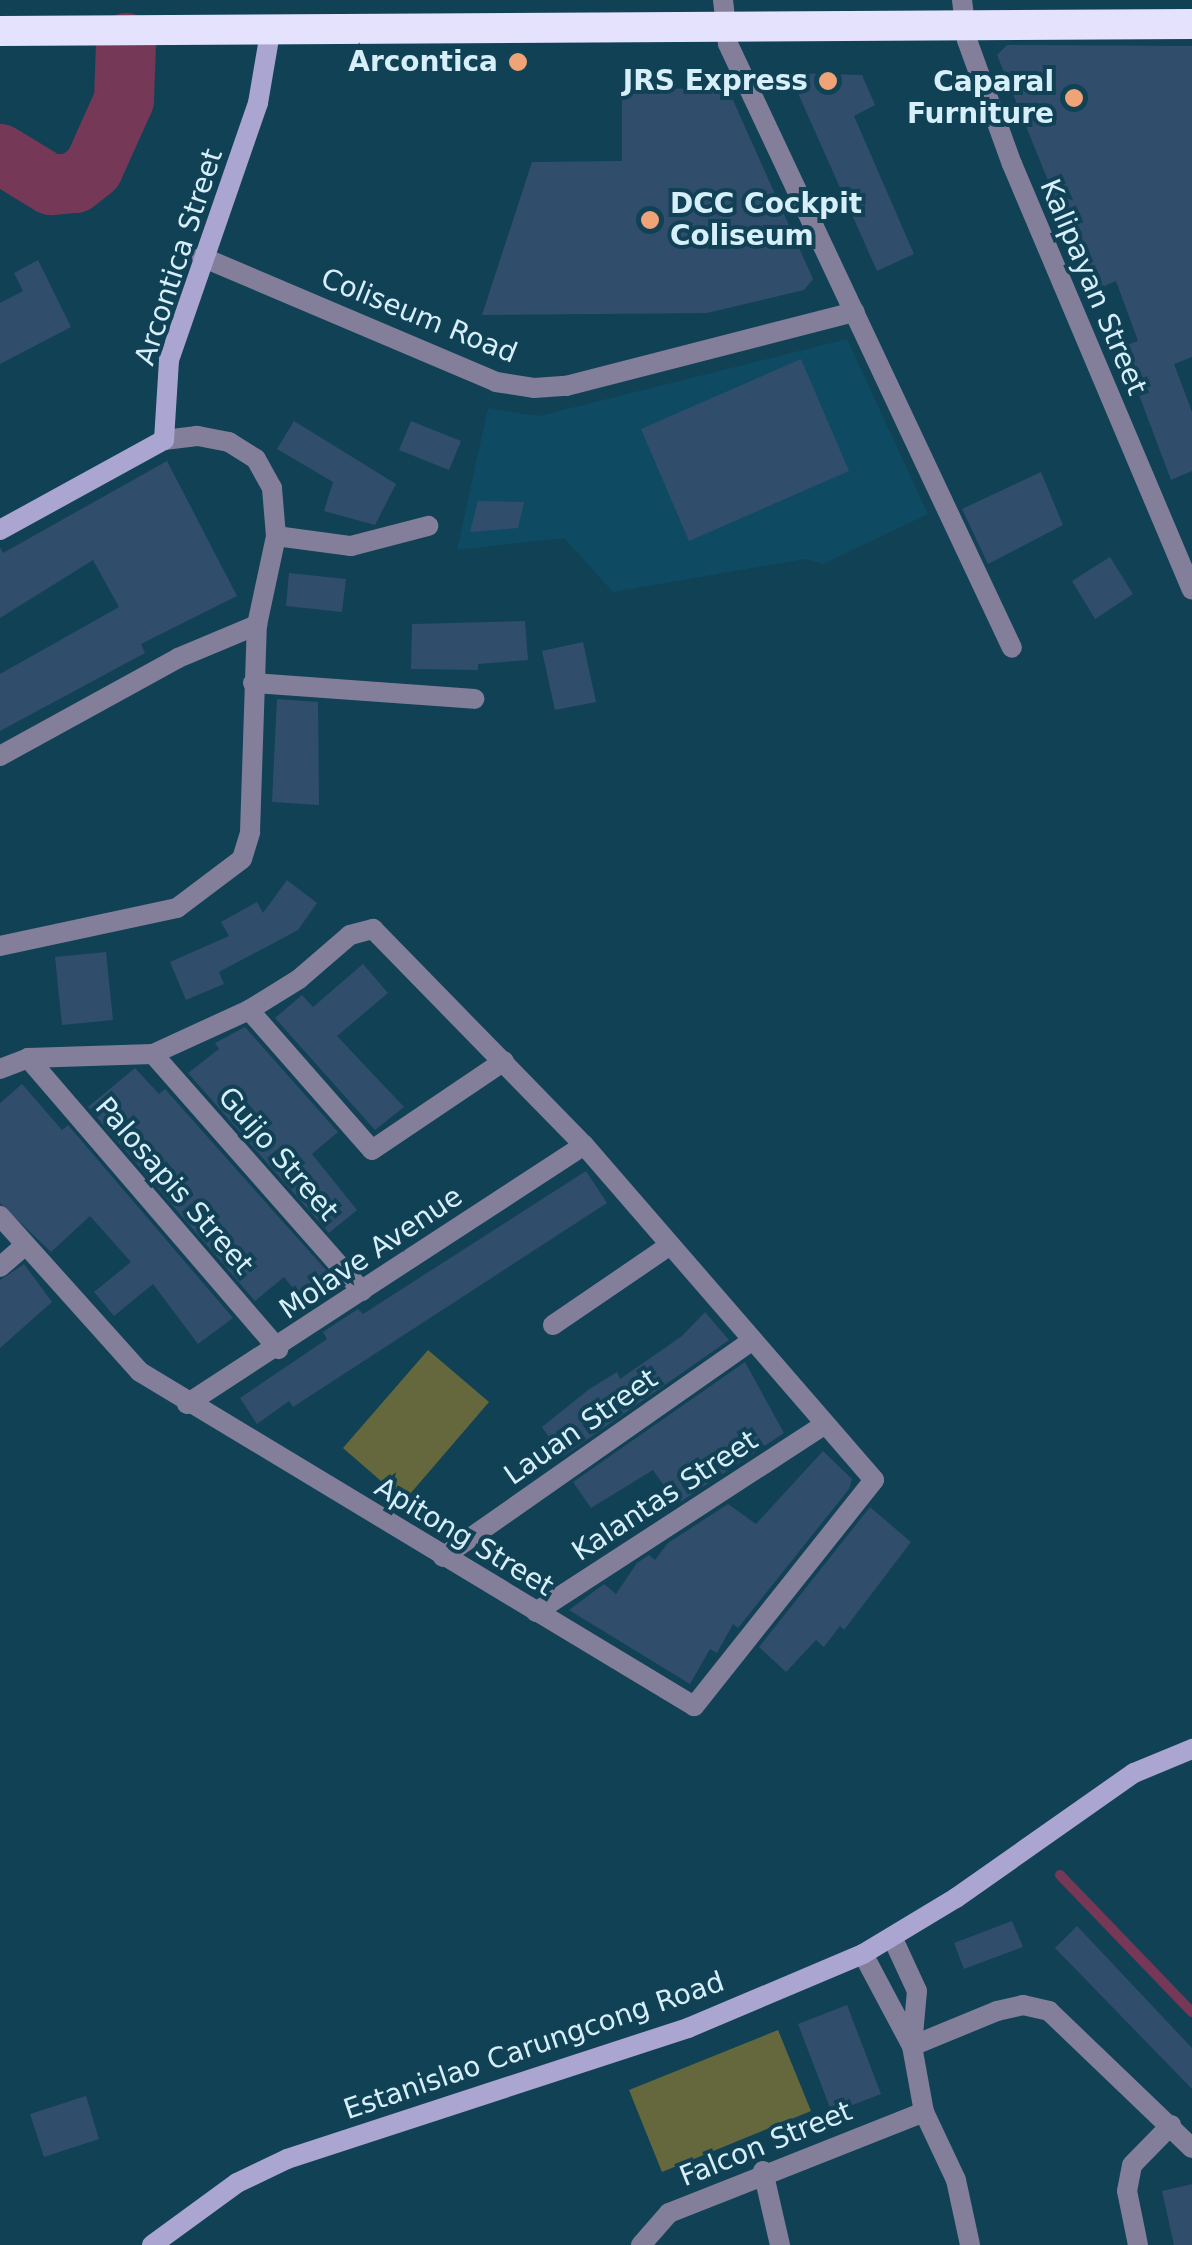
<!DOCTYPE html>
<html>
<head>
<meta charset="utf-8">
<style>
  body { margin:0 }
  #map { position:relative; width:1192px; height:2245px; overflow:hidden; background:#114155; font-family:"DejaVu Sans",sans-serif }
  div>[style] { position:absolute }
  .built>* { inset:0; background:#0e4b63 }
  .green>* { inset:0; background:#65683d }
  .stream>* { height:10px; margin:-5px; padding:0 5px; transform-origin:5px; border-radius:5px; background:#763857 }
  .river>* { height:60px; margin:-30px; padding:0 30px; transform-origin:30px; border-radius:30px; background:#763857 }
  .building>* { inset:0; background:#314d6c }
  .street>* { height:20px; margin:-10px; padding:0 10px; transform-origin:10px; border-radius:10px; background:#837f9b }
  .secondary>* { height:20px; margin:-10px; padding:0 10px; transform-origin:10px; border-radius:10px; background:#aba5d2 }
  .highway>* { height:30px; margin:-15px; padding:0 15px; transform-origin:15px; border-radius:15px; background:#e5e2fe }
  .dots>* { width:28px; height:28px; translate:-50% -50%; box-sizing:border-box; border:5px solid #114155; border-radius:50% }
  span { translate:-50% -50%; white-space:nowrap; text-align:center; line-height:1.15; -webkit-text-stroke:8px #114155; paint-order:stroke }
  .poi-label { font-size:28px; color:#d7effb; font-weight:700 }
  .right { translate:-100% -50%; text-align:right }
  .left { translate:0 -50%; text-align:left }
  .street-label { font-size:28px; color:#d7effb }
</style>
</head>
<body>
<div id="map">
  <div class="built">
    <i style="clip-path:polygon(847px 339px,928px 514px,823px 564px,805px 559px,613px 592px,564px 538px,457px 550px,488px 408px,539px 416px)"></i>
  </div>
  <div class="green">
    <i style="clip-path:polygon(428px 1350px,489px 1402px,404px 1501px,343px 1448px)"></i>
    <i style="clip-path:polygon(778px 2030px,811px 2111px,662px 2172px,629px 2090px)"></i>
  </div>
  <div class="stream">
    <i style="left:1060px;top:1875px;width:190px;rotate:46.1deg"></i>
  </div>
  <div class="river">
    <i style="left:0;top:154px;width:60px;rotate:31.3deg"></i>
    <i style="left:51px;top:185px;width:24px;rotate:-5deg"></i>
    <i style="left:75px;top:183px;width:23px;rotate:-38deg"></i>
    <i style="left:93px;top:169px;width:76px;rotate:-65.8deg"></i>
    <i style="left:124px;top:100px;width:57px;rotate:-88deg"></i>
  </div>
  <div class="building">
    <i style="clip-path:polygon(1007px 45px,1192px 46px,1192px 357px,1174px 364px,1192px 412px,1192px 471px,1171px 480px,1121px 347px,1138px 341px,1116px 281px,1093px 291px,997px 55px)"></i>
    <i style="clip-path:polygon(789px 73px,862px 75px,875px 105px,854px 116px,914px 254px,877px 271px)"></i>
    <i style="clip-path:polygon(622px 88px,728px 89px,813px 279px,804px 290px,707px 313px,482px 315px,532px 162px,622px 161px)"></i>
    <i style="clip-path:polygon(38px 260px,71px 327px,0 364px,0 303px,23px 291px,14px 273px)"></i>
    <i style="clip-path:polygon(801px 359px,849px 471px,689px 541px,641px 429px)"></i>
    <i style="clip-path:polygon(294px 421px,396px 484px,375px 525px,324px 511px,333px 482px,277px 449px)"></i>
    <i style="clip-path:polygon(411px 421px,461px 441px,449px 470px,399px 450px)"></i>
    <i style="clip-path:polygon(167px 461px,237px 596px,141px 644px,145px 653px,0 731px,0 674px,119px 607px,93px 560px,0 618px,0 547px,3px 553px)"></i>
    <i style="clip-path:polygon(1041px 472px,1063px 525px,988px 564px,962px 509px)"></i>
    <i style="clip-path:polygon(478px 501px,524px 502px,518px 528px,470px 532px)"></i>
    <i style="clip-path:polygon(1110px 557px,1133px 594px,1095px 619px,1072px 581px)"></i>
    <i style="clip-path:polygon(289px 573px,346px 579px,342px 612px,286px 606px)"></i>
    <i style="clip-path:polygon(525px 621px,528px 660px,478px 664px,478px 670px,411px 669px,412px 624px)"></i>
    <i style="clip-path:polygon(583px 642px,596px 702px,555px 710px,542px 651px)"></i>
    <i style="clip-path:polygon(277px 699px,318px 702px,319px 805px,272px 802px)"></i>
    <i style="clip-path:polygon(287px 880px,317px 903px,298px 930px,219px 972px,224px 984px,186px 1000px,170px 962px,229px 936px,221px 922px,257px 902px,263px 913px)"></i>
    <i style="clip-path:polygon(106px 952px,113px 1020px,62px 1025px,55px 957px)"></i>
    <i style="clip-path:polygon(363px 964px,388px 993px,337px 1036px,404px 1107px,375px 1130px,275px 1018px,302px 995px,313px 1007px)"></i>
    <i style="clip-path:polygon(245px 1027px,338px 1132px,312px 1154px,357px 1210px,329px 1233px,188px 1073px,219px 1049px,215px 1043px)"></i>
    <i style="clip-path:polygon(135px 1068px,159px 1094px,165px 1089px,341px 1287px,309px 1308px,284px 1277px,255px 1301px,88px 1107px)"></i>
    <i style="clip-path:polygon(22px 1084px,62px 1130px,68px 1125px,233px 1318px,198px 1344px,153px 1284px,114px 1316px,94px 1292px,131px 1262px,90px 1216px,51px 1252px,0 1203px,0 1103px)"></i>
    <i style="clip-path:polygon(586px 1171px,607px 1203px,293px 1407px,289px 1401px,257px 1424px,240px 1398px,327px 1339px,323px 1332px,358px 1309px,363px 1314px)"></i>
    <i style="clip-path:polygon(24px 1264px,52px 1302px,0 1348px,0 1280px)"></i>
    <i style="clip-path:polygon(705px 1312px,729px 1340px,562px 1457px,542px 1427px,588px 1390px,617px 1372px,620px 1379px,682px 1336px)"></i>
    <i style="clip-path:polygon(745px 1362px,784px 1433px,677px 1504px,653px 1470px,591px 1508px,573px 1482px)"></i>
    <i style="clip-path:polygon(823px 1451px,852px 1479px,849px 1489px,738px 1628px,733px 1624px,717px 1653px,710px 1649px,690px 1684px,569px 1610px,604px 1584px,616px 1594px,637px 1563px,649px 1555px,655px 1560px,668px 1543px,728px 1504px,756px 1524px)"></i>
    <i style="clip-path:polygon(870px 1507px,911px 1542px,844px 1630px,840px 1626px,824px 1647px,816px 1640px,786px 1672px,759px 1647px)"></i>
    <i style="clip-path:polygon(1012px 1921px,1023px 1947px,964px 1969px,954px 1943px)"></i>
    <i style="clip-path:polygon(1077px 1926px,1192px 2048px,1192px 2089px,1055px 1948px)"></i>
    <i style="clip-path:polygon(847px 2005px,881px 2094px,832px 2113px,798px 2024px)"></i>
    <i style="clip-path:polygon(86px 2096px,99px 2139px,44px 2157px,30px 2114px)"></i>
    <i style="clip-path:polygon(1192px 2184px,1192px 2245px,1174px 2245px,1162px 2191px)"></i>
  </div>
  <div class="street">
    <i style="left:723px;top:0;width:44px;rotate:83.5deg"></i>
    <i style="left:728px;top:44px;width:667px;rotate:64.82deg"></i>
    <i style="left:962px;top:0;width:40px;rotate:82.9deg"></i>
    <i style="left:967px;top:40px;width:132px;rotate:70.1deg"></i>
    <i style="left:1012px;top:164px;width:462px;rotate:67.1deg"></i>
    <i style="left:202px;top:257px;width:319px;rotate:23deg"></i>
    <i style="left:496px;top:382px;width:38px;rotate:9deg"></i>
    <i style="left:534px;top:388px;width:32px;rotate:-4deg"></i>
    <i style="left:566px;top:386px;width:298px;rotate:-14.4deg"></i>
    <i style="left:276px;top:536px;width:76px;rotate:7.6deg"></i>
    <i style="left:351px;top:546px;width:80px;rotate:-14.6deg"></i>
    <i style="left:253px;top:683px;width:222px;rotate:4.1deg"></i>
    <i style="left:0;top:756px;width:203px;rotate:-28.8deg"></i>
    <i style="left:178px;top:658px;width:86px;rotate:-22.7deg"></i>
    <i style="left:0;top:946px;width:181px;rotate:-12.1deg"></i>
    <i style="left:177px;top:908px;width:81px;rotate:-37deg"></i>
    <i style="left:242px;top:859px;width:28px;rotate:-73deg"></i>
    <i style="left:250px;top:832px;width:207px;rotate:-88.1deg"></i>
    <i style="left:257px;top:625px;width:91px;rotate:-77.9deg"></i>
    <i style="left:276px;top:536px;width:48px;rotate:-94.8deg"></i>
    <i style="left:272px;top:488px;width:33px;rotate:-119deg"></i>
    <i style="left:256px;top:459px;width:32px;rotate:-148deg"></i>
    <i style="left:229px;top:442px;width:33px;rotate:-169deg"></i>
    <i style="left:197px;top:436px;width:33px;rotate:173deg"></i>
    <i style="left:249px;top:1010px;width:186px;rotate:48.7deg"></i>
    <i style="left:372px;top:1150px;width:159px;rotate:-34deg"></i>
    <i style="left:153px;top:1054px;width:316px;rotate:48.6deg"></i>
    <i style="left:28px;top:1058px;width:384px;rotate:49.3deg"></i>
    <i style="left:0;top:1069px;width:30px;rotate:-21deg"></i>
    <i style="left:28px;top:1058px;width:125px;rotate:-1.8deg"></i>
    <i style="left:153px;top:1054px;width:106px;rotate:-24.6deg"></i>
    <i style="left:249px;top:1010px;width:59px;rotate:-31.8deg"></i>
    <i style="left:299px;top:979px;width:67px;rotate:-40.8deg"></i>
    <i style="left:350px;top:935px;width:24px;rotate:-15deg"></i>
    <i style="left:373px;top:929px;width:302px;rotate:45.7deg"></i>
    <i style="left:584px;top:1145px;width:443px;rotate:49.1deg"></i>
    <i style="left:874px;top:1480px;width:289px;rotate:128.5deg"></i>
    <i style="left:694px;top:1706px;width:647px;rotate:-148.91deg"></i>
    <i style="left:140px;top:1372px;width:210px;rotate:-131.9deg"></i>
    <i style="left:0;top:1267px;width:33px;rotate:-41deg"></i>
    <i style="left:553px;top:1325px;width:140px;rotate:-34.3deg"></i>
    <i style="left:187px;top:1404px;width:474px;rotate:-33.1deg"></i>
    <i style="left:443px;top:1557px;width:375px;rotate:-35deg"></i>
    <i style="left:536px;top:1612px;width:343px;rotate:-33deg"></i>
    <i style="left:893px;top:1939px;width:57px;rotate:65.2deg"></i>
    <i style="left:917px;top:1991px;width:55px;rotate:95.2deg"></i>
    <i style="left:912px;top:2046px;width:67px;rotate:79.7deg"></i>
    <i style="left:924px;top:2112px;width:75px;rotate:64.8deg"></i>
    <i style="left:956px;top:2180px;width:66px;rotate:77.8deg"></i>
    <i style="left:863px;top:1954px;width:104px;rotate:62deg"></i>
    <i style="left:912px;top:2046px;width:92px;rotate:-22.4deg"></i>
    <i style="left:997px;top:2011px;width:27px;rotate:-13deg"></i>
    <i style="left:1023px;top:2005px;width:27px;rotate:13deg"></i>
    <i style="left:1049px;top:2011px;width:198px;rotate:43.8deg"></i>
    <i style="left:763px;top:2171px;width:76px;rotate:77.1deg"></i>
    <i style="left:641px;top:2245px;width:43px;rotate:-48.8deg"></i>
    <i style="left:669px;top:2213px;width:274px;rotate:-21.6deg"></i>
    <i style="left:1138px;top:2245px;width:55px;rotate:-101.5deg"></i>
    <i style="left:1127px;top:2191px;width:26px;rotate:-79deg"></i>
    <i style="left:1132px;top:2165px;width:56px;rotate:-45.7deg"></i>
  </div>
  <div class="secondary">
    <i style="left:0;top:530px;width:187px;rotate:-28.8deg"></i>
    <i style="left:164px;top:440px;width:80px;rotate:-86.4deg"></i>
    <i style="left:169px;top:360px;width:272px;rotate:-70.9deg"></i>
    <i style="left:258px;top:103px;width:77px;rotate:-80.3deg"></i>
    <i style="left:152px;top:2245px;width:105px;rotate:-36.1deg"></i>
    <i style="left:237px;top:2183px;width:55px;rotate:-25.6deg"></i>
    <i style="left:287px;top:2159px;width:422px;rotate:-18.1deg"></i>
    <i style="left:688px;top:2028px;width:190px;rotate:-22.9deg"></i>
    <i style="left:863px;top:1954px;width:109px;rotate:-31.1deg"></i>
    <i style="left:956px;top:1898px;width:218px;rotate:-35.1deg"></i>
    <i style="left:1134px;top:1773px;width:63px;rotate:-22.5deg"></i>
  </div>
  <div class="highway">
    <i style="left:0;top:31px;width:1192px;rotate:-0.34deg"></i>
  </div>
  <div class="dots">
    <i style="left:518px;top:62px;background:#efa377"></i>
    <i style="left:828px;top:81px;background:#efa377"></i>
    <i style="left:1074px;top:98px;background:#efa377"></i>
    <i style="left:650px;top:220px;background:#efa377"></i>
  </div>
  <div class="poi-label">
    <span class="right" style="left:498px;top:62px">Arcontica</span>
    <span class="right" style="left:808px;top:81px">JRS Express</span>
    <span class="right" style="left:1054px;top:98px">Caparal<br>Furniture</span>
    <span class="left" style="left:670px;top:220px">DCC Cockpit<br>Coliseum</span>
  </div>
  <div class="street-label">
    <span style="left:179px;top:257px;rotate:-72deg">Arcontica Street</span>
    <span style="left:1093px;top:287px;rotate:67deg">Kalipayan Street</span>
    <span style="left:419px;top:316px;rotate:22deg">Coliseum Road</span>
    <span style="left:278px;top:1154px;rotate:49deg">Guijo Street</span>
    <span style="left:174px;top:1186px;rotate:49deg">Palosapis Street</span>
    <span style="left:371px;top:1253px;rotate:-34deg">Molave Avenue</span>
    <span style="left:581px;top:1427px;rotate:-35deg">Lauan Street</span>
    <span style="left:665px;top:1496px;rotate:-33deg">Kalantas Street</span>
    <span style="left:464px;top:1537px;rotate:31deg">Apitong Street</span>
    <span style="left:534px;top:2046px;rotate:-19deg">Estanislao Carungcong Road</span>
    <span style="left:766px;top:2144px;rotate:-22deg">Falcon Street</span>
  </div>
</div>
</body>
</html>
